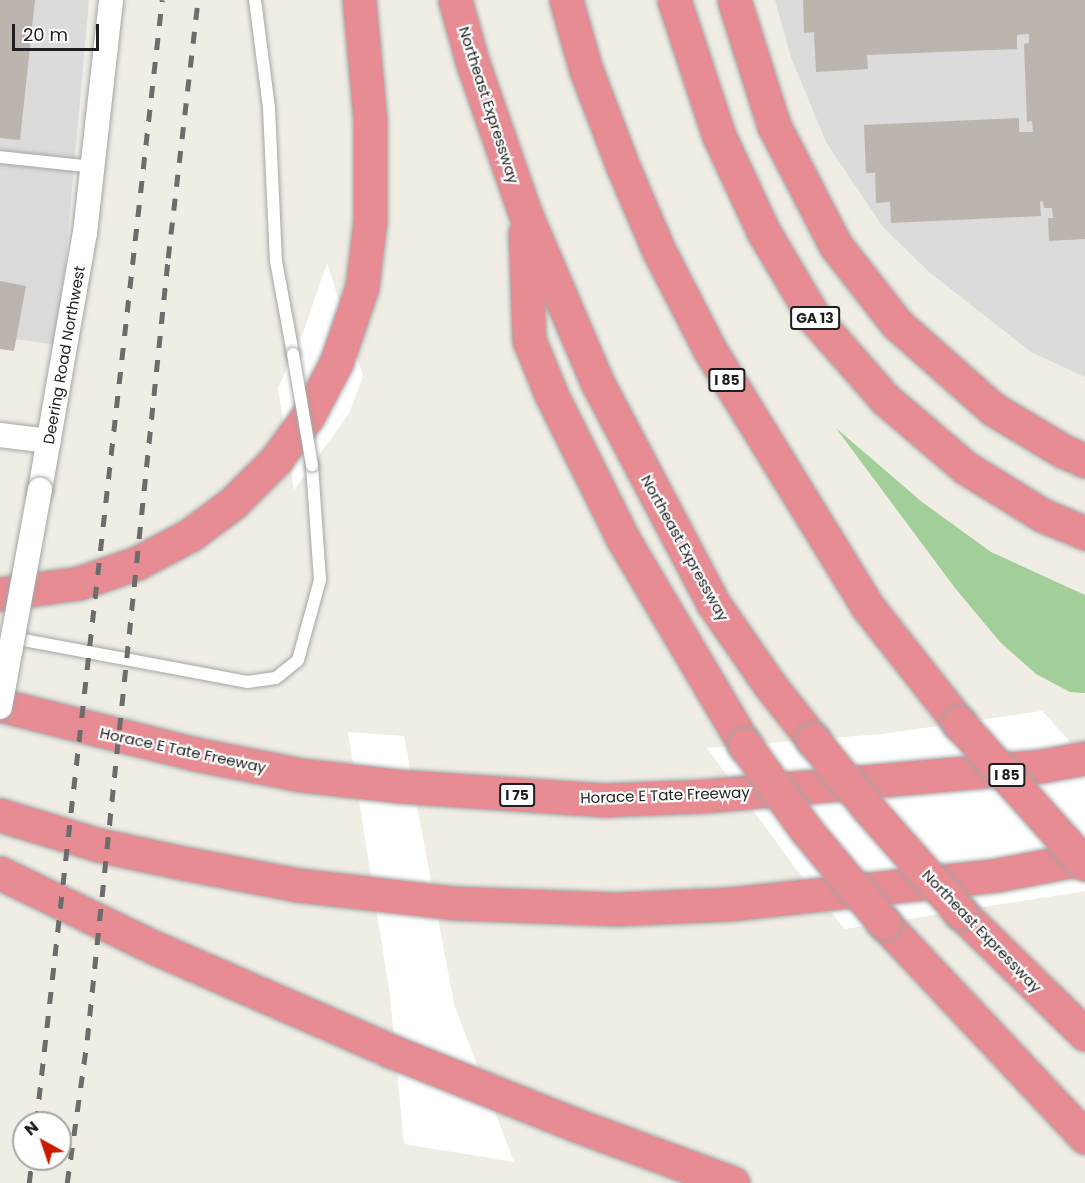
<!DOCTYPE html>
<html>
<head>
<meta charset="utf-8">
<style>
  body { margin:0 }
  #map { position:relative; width:1085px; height:1183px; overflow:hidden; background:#efede4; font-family:Poppins,sans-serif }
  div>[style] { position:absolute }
  .residential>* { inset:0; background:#dcdbdb }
  .forest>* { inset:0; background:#a2ce99 }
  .pier>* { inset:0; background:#fff }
  .building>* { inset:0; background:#bcb5ad }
  .roads { filter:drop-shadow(0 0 2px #a5a5a5) drop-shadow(0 0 2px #a5a5a5) }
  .lane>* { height:12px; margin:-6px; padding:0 6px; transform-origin:6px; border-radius:6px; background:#fff }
  .street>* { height:24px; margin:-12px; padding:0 12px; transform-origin:12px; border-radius:12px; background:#fff }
  .highway>* { height:33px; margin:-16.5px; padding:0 16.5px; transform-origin:16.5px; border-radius:16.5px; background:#e68c92 }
  .rail>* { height:4.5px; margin-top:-2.25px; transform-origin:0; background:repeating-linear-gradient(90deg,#6c6c6c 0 12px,transparent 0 24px) }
  .bridges { filter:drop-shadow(0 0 2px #a5a5a5) drop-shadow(0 0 2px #a5a5a5) }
  .lane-bridge>* { height:12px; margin:-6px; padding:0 6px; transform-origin:6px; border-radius:6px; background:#fff }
  .street-bridge>* { height:24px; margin:-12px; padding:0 12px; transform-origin:12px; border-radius:12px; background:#fff }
  .highway-bridge>* { height:33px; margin:-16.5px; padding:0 16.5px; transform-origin:16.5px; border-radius:16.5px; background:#e68c92 }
  span { translate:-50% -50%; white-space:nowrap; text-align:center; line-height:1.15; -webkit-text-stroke:4.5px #fff; paint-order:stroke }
  .shield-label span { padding:2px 4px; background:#fff; border:2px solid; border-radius:4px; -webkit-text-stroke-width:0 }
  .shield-label { font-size:14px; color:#1e1e1e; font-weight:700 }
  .street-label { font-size:15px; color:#1e1e1e }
  .north { position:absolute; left:12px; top:1111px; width:60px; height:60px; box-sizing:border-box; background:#fff; border:2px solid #a5a5a5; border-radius:50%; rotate:320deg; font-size:16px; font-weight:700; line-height:24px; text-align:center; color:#1e1e1e }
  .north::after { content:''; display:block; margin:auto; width:21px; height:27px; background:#ca1a02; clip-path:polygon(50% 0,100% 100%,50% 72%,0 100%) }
  .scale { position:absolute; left:12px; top:24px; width:87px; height:27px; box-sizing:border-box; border:3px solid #1e1e1e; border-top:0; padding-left:8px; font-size:18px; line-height:21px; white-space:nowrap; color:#1e1e1e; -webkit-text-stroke:4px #fff; paint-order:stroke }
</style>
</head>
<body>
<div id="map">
  <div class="residential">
    <i style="clip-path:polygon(0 0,89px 0,58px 345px,0 337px)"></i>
    <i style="clip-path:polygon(775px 0,1085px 0,1085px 377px,1031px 352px,929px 272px,883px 227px,826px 142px,791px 57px)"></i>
  </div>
  <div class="forest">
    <i style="clip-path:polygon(836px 428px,922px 502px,991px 552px,1085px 595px,1085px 693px,1070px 692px,1036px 674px,1000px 642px,955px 588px)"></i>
  </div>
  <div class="pier">
    <i style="clip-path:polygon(327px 263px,363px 376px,349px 413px,294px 490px,278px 388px,304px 330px)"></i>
    <i style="clip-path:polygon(1042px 711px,1085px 758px,1085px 891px,845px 929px,808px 885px,707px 748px,882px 734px)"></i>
    <i style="clip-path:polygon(348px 732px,404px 736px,454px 1004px,514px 1162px,404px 1144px,390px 995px)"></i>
  </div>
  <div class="building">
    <i style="clip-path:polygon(0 0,35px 0,20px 140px,0 138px)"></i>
    <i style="clip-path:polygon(803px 0,1085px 0,1085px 239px,1049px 241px,1048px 218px,1053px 218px,1052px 208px,1044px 208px,1043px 201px,1040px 202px,1041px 216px,891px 223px,890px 202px,876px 203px,875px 173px,866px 173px,864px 125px,1019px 118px,1019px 132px,1033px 132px,1032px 121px,1027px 122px,1024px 44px,1029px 43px,1029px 34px,1017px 35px,1017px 49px,867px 55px,868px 69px,816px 72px,814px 32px,804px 33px)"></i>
    <i style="clip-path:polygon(0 281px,26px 286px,14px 351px,0 349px)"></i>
  </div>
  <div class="roads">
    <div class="lane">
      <i style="left:255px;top:0;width:109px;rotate:82.6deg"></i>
      <i style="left:269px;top:108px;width:153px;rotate:87.4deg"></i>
      <i style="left:276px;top:261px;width:95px;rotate:79.6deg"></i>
      <i style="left:0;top:157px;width:94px;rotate:6.1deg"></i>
      <i style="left:13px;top:638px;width:238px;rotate:10.6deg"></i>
      <i style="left:247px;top:682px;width:29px;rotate:-8deg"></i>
      <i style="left:276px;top:678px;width:28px;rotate:-39deg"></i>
      <i style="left:298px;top:660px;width:83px;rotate:-74.6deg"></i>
      <i style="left:320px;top:580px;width:115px;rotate:-94deg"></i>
    </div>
    <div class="street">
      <i style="left:0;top:435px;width:49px;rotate:7deg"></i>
      <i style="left:40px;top:490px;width:261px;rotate:-80.1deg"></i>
      <i style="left:85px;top:233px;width:234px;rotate:-83.6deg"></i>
    </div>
    <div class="highway">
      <i style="left:455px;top:0;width:63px;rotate:74.4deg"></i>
      <i style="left:472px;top:61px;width:161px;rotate:70.8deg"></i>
      <i style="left:525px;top:213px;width:184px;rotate:66.9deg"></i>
      <i style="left:597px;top:382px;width:250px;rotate:62.3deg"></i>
      <i style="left:713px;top:603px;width:98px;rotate:55.3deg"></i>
      <i style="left:769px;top:684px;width:71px;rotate:51.8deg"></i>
      <i style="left:566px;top:0;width:73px;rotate:74.1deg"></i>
      <i style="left:586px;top:70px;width:104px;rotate:69.1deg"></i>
      <i style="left:623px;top:167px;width:91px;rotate:66.8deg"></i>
      <i style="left:659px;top:251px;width:114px;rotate:62.8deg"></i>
      <i style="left:711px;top:352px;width:298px;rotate:58.4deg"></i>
      <i style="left:867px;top:606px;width:149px;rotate:51.8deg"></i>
      <i style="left:674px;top:0;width:143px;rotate:71.7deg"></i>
      <i style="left:719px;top:136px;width:105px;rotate:65.1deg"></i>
      <i style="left:763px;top:231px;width:102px;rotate:59.4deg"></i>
      <i style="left:815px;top:319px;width:106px;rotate:48.8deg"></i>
      <i style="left:885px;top:399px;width:106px;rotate:40.4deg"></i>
      <i style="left:966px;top:468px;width:89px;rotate:31.7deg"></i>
      <i style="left:1042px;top:515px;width:47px;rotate:22.7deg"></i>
      <i style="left:734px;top:0;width:132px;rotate:72.4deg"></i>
      <i style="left:774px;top:126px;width:135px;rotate:62.7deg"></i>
      <i style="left:836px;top:246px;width:99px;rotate:52deg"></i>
      <i style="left:897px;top:324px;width:128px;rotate:41.5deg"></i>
      <i style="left:993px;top:409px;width:82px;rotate:31deg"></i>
      <i style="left:1063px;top:451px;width:24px;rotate:24deg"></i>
      <i style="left:525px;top:233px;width:107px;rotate:87.9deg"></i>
      <i style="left:529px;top:340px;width:58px;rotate:67.8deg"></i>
      <i style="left:551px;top:394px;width:162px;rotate:63.6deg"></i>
      <i style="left:623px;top:539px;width:239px;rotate:59.4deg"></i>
      <i style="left:0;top:594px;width:80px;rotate:-7.9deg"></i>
      <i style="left:79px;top:583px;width:61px;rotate:-19deg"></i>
      <i style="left:137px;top:563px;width:60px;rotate:-27.8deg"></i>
      <i style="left:190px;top:535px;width:54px;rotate:-36.7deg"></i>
      <i style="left:233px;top:503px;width:61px;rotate:-45deg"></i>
      <i style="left:276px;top:460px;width:54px;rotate:-54deg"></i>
      <i style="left:308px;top:416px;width:60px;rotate:-62.2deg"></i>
      <i style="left:336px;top:363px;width:80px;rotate:-71.1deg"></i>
      <i style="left:362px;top:287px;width:66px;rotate:-83.1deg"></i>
      <i style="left:370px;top:221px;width:101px;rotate:-90deg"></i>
      <i style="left:370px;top:120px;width:121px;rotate:-95.2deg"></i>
      <i style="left:0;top:705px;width:201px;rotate:14.1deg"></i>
      <i style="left:195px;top:754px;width:108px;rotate:11.2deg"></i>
      <i style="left:301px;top:775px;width:97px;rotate:6.5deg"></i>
      <i style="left:397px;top:786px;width:207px;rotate:3.9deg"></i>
      <i style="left:604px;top:800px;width:100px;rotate:-2.3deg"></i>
      <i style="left:704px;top:796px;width:338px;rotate:-5.1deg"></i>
      <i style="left:1041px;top:766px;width:45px;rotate:-10.3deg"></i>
      <i style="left:0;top:815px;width:103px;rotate:16.9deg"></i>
      <i style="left:99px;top:845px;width:91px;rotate:12.1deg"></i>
      <i style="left:188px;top:864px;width:112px;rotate:10.8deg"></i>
      <i style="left:298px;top:885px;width:156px;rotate:6.6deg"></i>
      <i style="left:453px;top:903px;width:163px;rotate:2.1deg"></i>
      <i style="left:616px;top:909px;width:115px;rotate:-2.5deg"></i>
      <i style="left:731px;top:904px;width:268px;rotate:-6.2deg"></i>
      <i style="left:997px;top:875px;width:90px;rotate:-10.9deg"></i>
      <i style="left:0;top:873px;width:170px;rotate:25.8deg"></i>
      <i style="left:153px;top:947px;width:260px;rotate:23.6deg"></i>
      <i style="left:391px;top:1051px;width:199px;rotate:21.8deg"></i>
      <i style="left:576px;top:1125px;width:167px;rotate:20.3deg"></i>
      <i style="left:960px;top:912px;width:175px;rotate:44.3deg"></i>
      <i style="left:884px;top:923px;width:294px;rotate:46.8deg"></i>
    </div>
  </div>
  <div class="rail">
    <i style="left:36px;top:1123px;width:1130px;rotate:-83.6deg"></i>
    <i style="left:29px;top:1183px;width:24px;rotate:-83deg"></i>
    <i style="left:67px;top:1183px;width:144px;rotate:-82deg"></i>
    <i style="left:87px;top:1040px;width:786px;rotate:-84.09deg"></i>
    <i style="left:168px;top:258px;width:260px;rotate:-83.4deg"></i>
  </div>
  <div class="bridges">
    <div class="lane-bridge">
      <i style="left:293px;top:354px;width:113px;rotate:80.3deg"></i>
    </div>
    <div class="street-bridge">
      <i style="left:0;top:707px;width:221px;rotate:-79.6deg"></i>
    </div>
    <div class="highway-bridge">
      <i style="left:959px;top:723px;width:189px;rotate:48.2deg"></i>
      <i style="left:813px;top:740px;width:87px;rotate:51deg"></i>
      <i style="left:868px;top:808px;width:139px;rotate:48.5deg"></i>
      <i style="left:745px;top:745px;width:105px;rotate:54.3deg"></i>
      <i style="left:806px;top:830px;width:121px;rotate:50deg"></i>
    </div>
  </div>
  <div class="shield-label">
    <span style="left:815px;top:318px">GA 13</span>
    <span style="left:727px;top:380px">I 85</span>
    <span style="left:1007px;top:775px">I 85</span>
    <span style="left:517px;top:795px">I 75</span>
  </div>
  <div class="street-label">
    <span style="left:489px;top:105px;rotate:72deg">Northeast Expressway</span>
    <span style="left:64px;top:355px;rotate:-80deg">Deering Road Northwest</span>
    <span style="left:685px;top:548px;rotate:61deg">Northeast Expressway</span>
    <span style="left:183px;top:750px;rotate:12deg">Horace E Tate Freeway</span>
    <span style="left:665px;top:795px;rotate:-2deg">Horace E Tate Freeway</span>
    <span style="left:982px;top:931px;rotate:46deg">Northeast Expressway</span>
  </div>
  <div class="north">N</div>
  <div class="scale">20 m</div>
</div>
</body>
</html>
